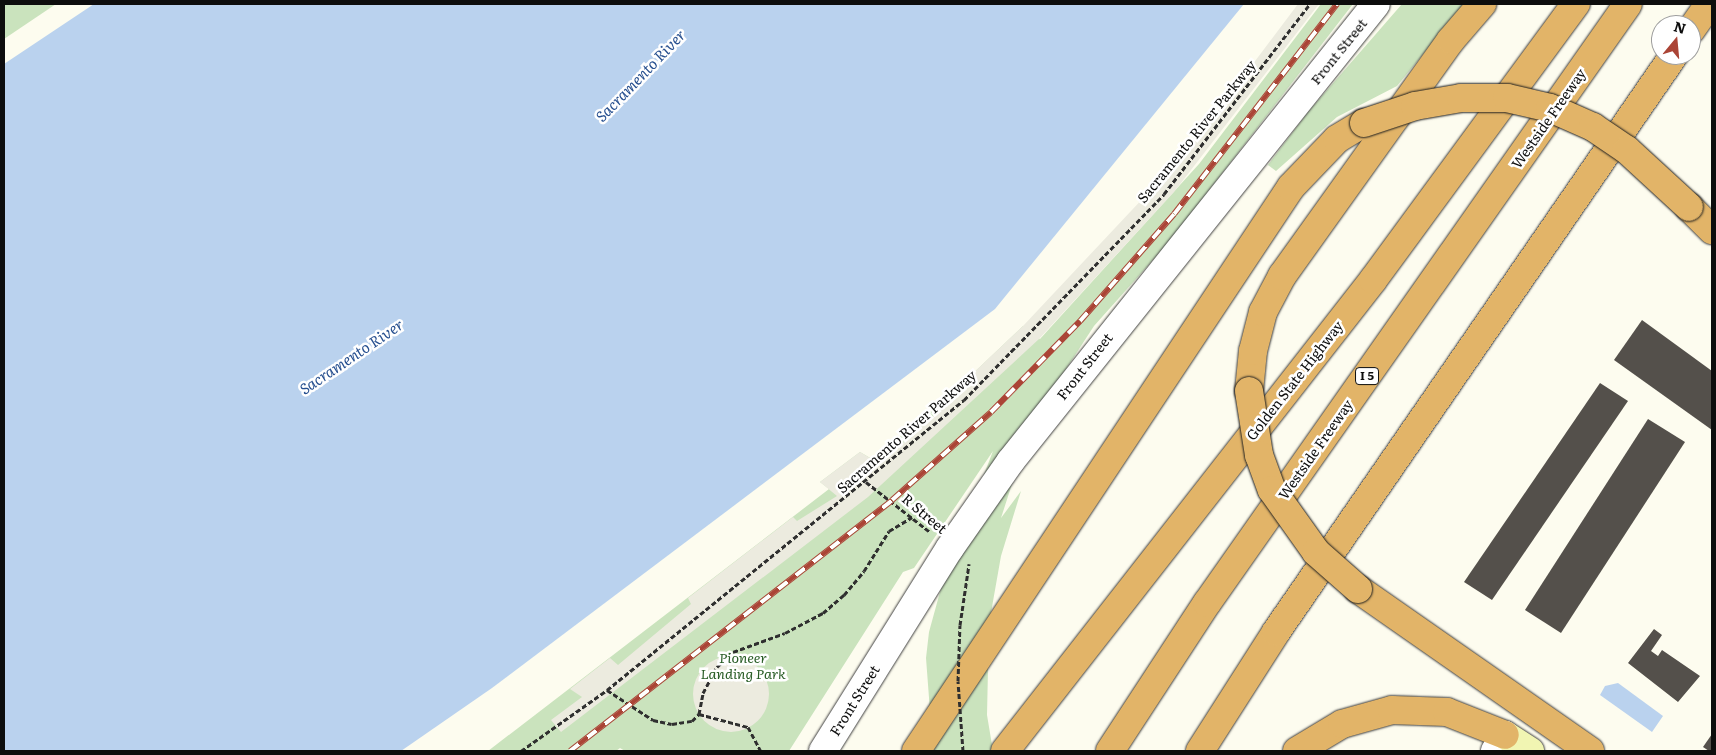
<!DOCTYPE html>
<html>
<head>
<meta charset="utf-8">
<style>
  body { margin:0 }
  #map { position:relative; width:1716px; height:755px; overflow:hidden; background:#fdfcef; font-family:Literata,serif }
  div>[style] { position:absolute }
  .green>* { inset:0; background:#cae3bd }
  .plaza>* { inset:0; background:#ecebdf }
  .round { border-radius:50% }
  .water>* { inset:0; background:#bad2ee }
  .building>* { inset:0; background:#54504b }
  .path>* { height:3px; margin-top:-1.5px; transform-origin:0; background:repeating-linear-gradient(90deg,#2f2f2f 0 5px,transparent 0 7.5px) }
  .roads { filter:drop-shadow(0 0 1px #404040) drop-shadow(0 0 1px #404040) }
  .street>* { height:28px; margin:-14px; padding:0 14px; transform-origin:14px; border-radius:14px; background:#fff }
  .secondary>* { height:28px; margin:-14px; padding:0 14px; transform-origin:14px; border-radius:14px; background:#f1f5b2 }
  .highway>* { height:28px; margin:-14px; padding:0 14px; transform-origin:14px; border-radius:14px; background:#e2b468 }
  .rail>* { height:5.5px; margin-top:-2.75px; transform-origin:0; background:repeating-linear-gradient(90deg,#fff 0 11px,#ab4436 0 22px); box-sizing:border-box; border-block:1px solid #ab4436 }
  .path-bridge>* { height:3px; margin-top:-1.5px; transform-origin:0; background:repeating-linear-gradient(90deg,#2f2f2f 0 5px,transparent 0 7.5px) }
  .bridges { filter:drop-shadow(0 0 1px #1e1e1e) drop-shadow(0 0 1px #1e1e1e) }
  .highway-bridge>* { height:28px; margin:-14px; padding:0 14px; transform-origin:14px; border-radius:14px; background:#e2b468 }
  span { translate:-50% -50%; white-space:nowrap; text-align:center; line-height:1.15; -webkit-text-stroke:5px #fff; paint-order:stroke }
  .shield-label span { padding:1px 4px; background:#fff; border:1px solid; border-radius:4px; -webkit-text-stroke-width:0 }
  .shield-label { font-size:12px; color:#0d0d0d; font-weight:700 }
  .street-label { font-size:14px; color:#0d0d0d }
  .park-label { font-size:14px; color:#285c25; font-style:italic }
  .water-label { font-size:15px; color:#264f8f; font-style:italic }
  .frame { position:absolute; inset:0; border:5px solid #0d0d0d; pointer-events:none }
  .north { position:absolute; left:1651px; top:15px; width:50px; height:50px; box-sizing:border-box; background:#fff; border:1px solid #9e9e9e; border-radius:50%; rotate:17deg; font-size:14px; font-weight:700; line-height:20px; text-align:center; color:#0d0d0d }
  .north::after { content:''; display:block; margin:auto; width:18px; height:22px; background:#ab4436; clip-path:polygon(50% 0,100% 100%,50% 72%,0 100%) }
</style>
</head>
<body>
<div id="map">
  <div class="green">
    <i style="clip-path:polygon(4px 4px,56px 4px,4px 39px)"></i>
    <i style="clip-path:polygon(1321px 4px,1353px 4px,1169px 242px,1094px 326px,1053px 389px,1024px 447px,1001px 518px,1021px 491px,1001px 556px,989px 624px,987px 715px,993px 751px,933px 751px,926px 658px,929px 632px,943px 581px,993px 451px,914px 568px,903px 572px,789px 751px,625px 751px,620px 748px,616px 751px,488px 751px,829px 489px,820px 482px,860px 452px,872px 459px,946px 399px,1023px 326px,1040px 339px,1199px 164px)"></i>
    <i style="clip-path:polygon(1402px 4px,1464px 4px,1397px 86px,1337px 117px,1276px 171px,1268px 165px,1308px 112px)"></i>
  </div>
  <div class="plaza">
    <i style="clip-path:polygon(1298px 4px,1319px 4px,1174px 192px,1039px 339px,868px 497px,561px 732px,551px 720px,582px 697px,570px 689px,610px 658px,618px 665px,691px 604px,688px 598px,793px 517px,797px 521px,837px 496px,820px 482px,860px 452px,880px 464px,953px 398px,951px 394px,1023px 326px,1162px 178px,1216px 113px)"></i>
    <i class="round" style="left:693px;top:656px;width:76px;height:76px"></i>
  </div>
  <div class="water">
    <i style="clip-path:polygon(94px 4px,1244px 4px,995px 309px,492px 688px,401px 751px,4px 751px,4px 64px)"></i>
    <i style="clip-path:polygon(1618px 683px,1663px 716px,1652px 732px,1600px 695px,1605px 686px)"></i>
  </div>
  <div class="building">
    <i style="clip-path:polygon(1642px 320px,1712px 371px,1712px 430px,1614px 360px)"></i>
    <i style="clip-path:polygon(1600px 383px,1628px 401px,1492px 600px,1464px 582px)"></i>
    <i style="clip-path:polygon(1648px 419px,1685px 442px,1561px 633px,1525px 610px)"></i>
    <i style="clip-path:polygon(1654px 629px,1662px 635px,1651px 651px,1658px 656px,1662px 650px,1700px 676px,1678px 702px,1628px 663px)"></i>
    <i style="clip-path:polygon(1712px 734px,1712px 751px,1709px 751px,1703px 747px)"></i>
  </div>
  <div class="path">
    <i style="left:866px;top:482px;width:81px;rotate:38deg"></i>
    <i style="left:607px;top:690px;width:55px;rotate:33.1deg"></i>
    <i style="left:653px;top:720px;width:19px;rotate:12deg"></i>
    <i style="left:672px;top:724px;width:20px;rotate:-9deg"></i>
    <i style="left:692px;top:721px;width:10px;rotate:-45deg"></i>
    <i style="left:699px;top:714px;width:21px;rotate:-79deg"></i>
    <i style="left:703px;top:693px;width:30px;rotate:-62deg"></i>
    <i style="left:717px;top:667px;width:22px;rotate:-43deg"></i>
    <i style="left:733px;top:652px;width:55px;rotate:-20.1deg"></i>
    <i style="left:785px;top:633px;width:43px;rotate:-27.8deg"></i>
    <i style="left:823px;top:613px;width:28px;rotate:-41deg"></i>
    <i style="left:844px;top:595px;width:31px;rotate:-50deg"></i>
    <i style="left:864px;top:571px;width:47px;rotate:-58deg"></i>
    <i style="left:889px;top:531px;width:27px;rotate:-31deg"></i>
    <i style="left:699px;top:714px;width:51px;rotate:14.9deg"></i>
    <i style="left:748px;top:727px;width:27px;rotate:62deg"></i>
    <i style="left:521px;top:751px;width:105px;rotate:-35.3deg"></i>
    <i style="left:607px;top:690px;width:460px;rotate:-39.1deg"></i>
    <i style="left:964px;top:400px;width:287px;rotate:-45.8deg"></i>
    <i style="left:1164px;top:194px;width:240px;rotate:-52.5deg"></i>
  </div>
  <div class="roads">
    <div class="street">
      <i style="left:823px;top:751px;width:239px;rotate:-58deg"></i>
      <i style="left:950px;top:548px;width:105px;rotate:-55.1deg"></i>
      <i style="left:1010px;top:462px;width:586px;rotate:-51.37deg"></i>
      <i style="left:1495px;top:751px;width:19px;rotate:-58deg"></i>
    </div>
    <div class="secondary">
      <i style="left:1505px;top:735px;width:30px;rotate:33deg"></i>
    </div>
    <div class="highway">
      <i style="left:1691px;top:30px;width:32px;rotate:-55deg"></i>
      <i style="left:1689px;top:207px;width:33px;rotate:45deg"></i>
      <i style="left:1249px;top:391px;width:40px;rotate:-84.3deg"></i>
      <i style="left:1253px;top:351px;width:40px;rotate:-75.6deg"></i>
      <i style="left:1263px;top:312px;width:41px;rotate:-62.2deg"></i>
      <i style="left:1282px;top:276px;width:290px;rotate:-54.4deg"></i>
      <i style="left:1451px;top:40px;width:48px;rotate:-49.3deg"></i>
      <i style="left:1358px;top:589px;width:283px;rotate:34.9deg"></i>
      <i style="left:916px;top:751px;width:677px;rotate:-56.38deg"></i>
      <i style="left:1291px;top:187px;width:66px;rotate:-46.2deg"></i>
      <i style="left:1337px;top:139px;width:31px;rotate:-31deg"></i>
      <i style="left:1005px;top:751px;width:598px;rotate:-52deg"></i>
      <i style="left:1373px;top:280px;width:343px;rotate:-53.7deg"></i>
      <i style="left:1110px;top:751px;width:177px;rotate:-56.8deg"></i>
      <i style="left:1207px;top:603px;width:732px;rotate:-54.9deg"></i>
      <i style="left:1200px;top:751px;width:141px;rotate:-57.4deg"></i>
      <i style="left:1276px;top:632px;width:701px;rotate:-55.4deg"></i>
      <i style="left:1297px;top:751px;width:52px;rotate:-31deg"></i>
      <i style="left:1342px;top:724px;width:52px;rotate:-15.6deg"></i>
      <i style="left:1392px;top:710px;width:55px;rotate:2.1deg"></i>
      <i style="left:1447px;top:712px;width:62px;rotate:21.6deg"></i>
    </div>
  </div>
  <div class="rail">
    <i style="left:570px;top:751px;width:408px;rotate:-37.9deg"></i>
    <i style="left:892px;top:500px;width:132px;rotate:-41.6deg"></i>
    <i style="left:991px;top:412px;width:127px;rotate:-45.6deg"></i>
    <i style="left:1080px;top:321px;width:142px;rotate:-48.7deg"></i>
    <i style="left:1174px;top:214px;width:266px;rotate:-52.2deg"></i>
  </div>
  <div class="path-bridge">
    <i style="left:963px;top:751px;width:70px;rotate:-94.1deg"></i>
    <i style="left:958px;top:681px;width:56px;rotate:-88deg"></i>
    <i style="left:960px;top:625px;width:62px;rotate:-81.6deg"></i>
  </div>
  <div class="bridges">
    <div class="highway-bridge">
      <i style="left:1364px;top:123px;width:54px;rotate:-18.4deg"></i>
      <i style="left:1415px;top:106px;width:47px;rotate:-9.9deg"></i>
      <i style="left:1461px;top:98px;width:46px"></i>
      <i style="left:1507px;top:98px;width:44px;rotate:13.1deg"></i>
      <i style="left:1550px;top:108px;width:47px;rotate:23.8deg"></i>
      <i style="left:1593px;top:127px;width:41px;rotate:34.1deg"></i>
      <i style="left:1627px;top:150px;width:84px;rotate:42.6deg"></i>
      <i style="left:1249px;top:391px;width:65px;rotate:81.1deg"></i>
      <i style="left:1259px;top:455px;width:37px;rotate:70deg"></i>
      <i style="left:1272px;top:490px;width:76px;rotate:54.6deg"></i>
      <i style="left:1316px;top:552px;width:56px;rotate:41.4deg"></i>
    </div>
  </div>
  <div class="shield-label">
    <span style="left:1367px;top:376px">I 5</span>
  </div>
  <div class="street-label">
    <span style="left:1338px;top:51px;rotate:-51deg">Front Street</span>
    <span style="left:1548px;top:118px;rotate:-55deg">Westside Freeway</span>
    <span style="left:1196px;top:131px;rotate:-51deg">Sacramento River Parkway</span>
    <span style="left:1084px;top:366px;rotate:-52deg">Front Street</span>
    <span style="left:1294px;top:380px;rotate:-52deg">Golden State Highway</span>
    <span style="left:906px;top:431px;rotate:-41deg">Sacramento River Parkway</span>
    <span style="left:1315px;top:449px;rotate:-55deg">Westside Freeway</span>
    <span style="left:925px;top:513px;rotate:40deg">R Street</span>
    <span style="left:854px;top:700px;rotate:-58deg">Front Street</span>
  </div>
  <div class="park-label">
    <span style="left:743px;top:665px">Pioneer<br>Landing Park</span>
  </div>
  <div class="water-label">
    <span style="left:640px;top:75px;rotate:-46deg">Sacramento River</span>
    <span style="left:351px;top:356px;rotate:-34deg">Sacramento River</span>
  </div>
  <div class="frame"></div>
  <div class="north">N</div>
</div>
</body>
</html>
